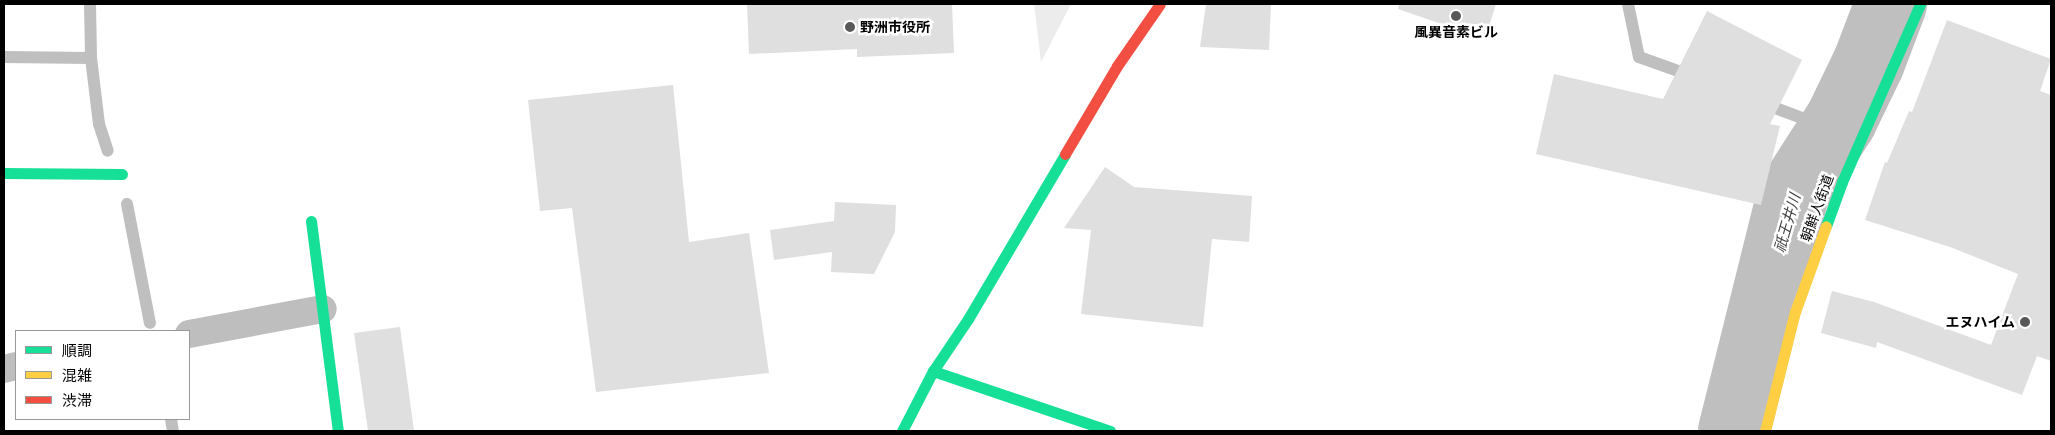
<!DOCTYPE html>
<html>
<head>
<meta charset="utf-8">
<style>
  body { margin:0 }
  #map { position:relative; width:2055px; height:435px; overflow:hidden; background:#fff; font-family:"IBM Plex Sans","Noto Sans JP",sans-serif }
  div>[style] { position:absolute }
  .green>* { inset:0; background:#ececec }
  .stream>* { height:12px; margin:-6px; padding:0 6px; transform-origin:6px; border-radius:6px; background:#bfbfbf }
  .river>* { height:72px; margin:-36px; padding:0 36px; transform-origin:36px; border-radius:36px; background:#bfbfbf }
  .building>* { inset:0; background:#dfdfdf }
  .street>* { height:28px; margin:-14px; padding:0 14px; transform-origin:14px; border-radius:14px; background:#bebebe }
  .fast>* { height:11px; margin:-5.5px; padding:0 5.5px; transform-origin:5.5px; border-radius:5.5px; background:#16e098 }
  .slow>* { height:11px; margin:-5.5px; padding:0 5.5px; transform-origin:5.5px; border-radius:5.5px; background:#ffcf43 }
  .jam>* { height:11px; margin:-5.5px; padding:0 5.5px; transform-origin:5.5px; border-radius:5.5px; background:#f24e42 }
  .dots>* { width:14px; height:14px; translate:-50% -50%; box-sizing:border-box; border:2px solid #fff; border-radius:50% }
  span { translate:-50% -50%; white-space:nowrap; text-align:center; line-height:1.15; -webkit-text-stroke:5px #fff; paint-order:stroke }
  .poi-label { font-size:14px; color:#000; font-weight:700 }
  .left { translate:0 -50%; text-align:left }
  .right { translate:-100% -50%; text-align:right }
  .street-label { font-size:14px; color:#000 }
  .water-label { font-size:15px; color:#444; font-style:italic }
  .frame { position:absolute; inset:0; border:5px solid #000; pointer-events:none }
  .legend { position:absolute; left:15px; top:330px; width:175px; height:90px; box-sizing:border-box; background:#fff; border:1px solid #999; margin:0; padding:6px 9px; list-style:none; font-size:15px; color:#000 }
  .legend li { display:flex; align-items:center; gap:10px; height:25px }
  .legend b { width:25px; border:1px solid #999 }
</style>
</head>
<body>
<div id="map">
  <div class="green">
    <i style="clip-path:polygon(1034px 4px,1071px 4px,1041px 62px)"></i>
  </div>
  <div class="stream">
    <i style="left:90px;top:4px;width:54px;rotate:88.9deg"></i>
    <i style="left:91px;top:58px;width:66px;rotate:83.1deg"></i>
    <i style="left:99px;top:124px;width:28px;rotate:72deg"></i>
    <i style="left:1628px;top:4px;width:54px;rotate:78.3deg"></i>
    <i style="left:1639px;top:57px;width:56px;rotate:19.7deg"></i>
    <i style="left:4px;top:57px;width:87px;rotate:0.7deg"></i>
    <i style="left:1762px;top:103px;width:77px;rotate:20.6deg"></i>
    <i style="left:127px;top:204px;width:121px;rotate:79.1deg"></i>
    <i style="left:171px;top:419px;width:12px;rotate:81deg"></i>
  </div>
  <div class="river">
    <i style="left:1734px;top:431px;width:244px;rotate:-76deg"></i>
    <i style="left:1793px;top:194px;width:88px;rotate:-57deg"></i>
    <i style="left:1841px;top:120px;width:64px;rotate:-64.2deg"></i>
    <i style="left:1869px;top:62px;width:62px;rotate:-69.2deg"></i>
  </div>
  <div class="building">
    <i style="clip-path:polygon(747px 4px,952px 4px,954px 53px,857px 57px,857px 49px,749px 54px)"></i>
    <i style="clip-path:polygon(1206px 4px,1271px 4px,1269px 50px,1200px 47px)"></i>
    <i style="clip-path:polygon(1399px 4px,1496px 4px,1485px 39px,1398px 9px)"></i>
    <i style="clip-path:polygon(1707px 11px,1802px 60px,1770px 124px,1780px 126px,1761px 205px,1536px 154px,1554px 74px,1663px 99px)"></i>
    <i style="clip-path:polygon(1947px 20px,2051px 59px,2040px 91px,2051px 95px,2051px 361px,2037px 356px,2022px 395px,1877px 342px,1876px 348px,1821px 333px,1832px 291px,1874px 302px,1991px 345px,2018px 274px,1950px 247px,1865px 220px,1885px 162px,1887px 163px,1909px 111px,1912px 112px)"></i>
    <i style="clip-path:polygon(673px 85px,689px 242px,749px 233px,769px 373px,596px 392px,572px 208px,540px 211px,528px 100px)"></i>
    <i style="clip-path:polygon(1105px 167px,1134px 187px,1252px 196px,1249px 242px,1212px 239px,1203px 327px,1081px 314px,1091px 230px,1064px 228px)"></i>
    <i style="clip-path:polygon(835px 202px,896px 205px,895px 232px,874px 274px,831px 272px,832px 252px,774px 260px,770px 230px,834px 221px)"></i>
    <i style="clip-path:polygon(400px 327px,414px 431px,368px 431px,354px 333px)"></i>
  </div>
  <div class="street">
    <i style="left:189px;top:334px;width:136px;rotate:-10.6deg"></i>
    <i style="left:4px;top:369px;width:12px;rotate:-14deg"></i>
  </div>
  <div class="fast">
    <i style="left:4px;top:173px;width:118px;rotate:0.5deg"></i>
    <i style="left:311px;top:221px;width:212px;rotate:82.7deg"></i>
    <i style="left:1826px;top:226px;width:47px;rotate:-70deg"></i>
    <i style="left:1842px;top:182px;width:194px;rotate:-66.3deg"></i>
    <i style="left:933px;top:371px;width:187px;rotate:18.7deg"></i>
    <i style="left:902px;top:431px;width:68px;rotate:-62.7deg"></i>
    <i style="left:933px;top:371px;width:63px;rotate:-56.1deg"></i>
    <i style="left:968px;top:319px;width:191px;rotate:-59.5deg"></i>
  </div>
  <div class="slow">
    <i style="left:1765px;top:431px;width:123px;rotate:-75.9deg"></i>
    <i style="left:1795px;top:312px;width:91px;rotate:-70.2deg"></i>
  </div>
  <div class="jam">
    <i style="left:1065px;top:154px;width:102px;rotate:-59.4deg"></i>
    <i style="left:1117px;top:66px;width:75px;rotate:-55.3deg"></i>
  </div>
  <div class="dots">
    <i style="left:1456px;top:16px;background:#595959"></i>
    <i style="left:850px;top:27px;background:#595959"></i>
    <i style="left:2025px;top:322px;background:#595959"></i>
  </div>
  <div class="poi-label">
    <span class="left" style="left:860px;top:27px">野洲市役所</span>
    <span style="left:1456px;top:32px">風異音素ビル</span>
    <span class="right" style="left:2015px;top:322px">エヌハイム</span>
  </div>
  <div class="street-label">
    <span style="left:1817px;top:208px;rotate:-70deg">朝鮮人街道</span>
  </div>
  <div class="water-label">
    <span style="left:1787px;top:223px;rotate:-74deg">祇王井川</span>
  </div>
  <div class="frame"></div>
  <ul class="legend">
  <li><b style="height:6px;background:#16e098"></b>順調</li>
  <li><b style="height:6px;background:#ffcf43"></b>混雑</li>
  <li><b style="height:6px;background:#f24e42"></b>渋滞</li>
  </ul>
</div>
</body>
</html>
